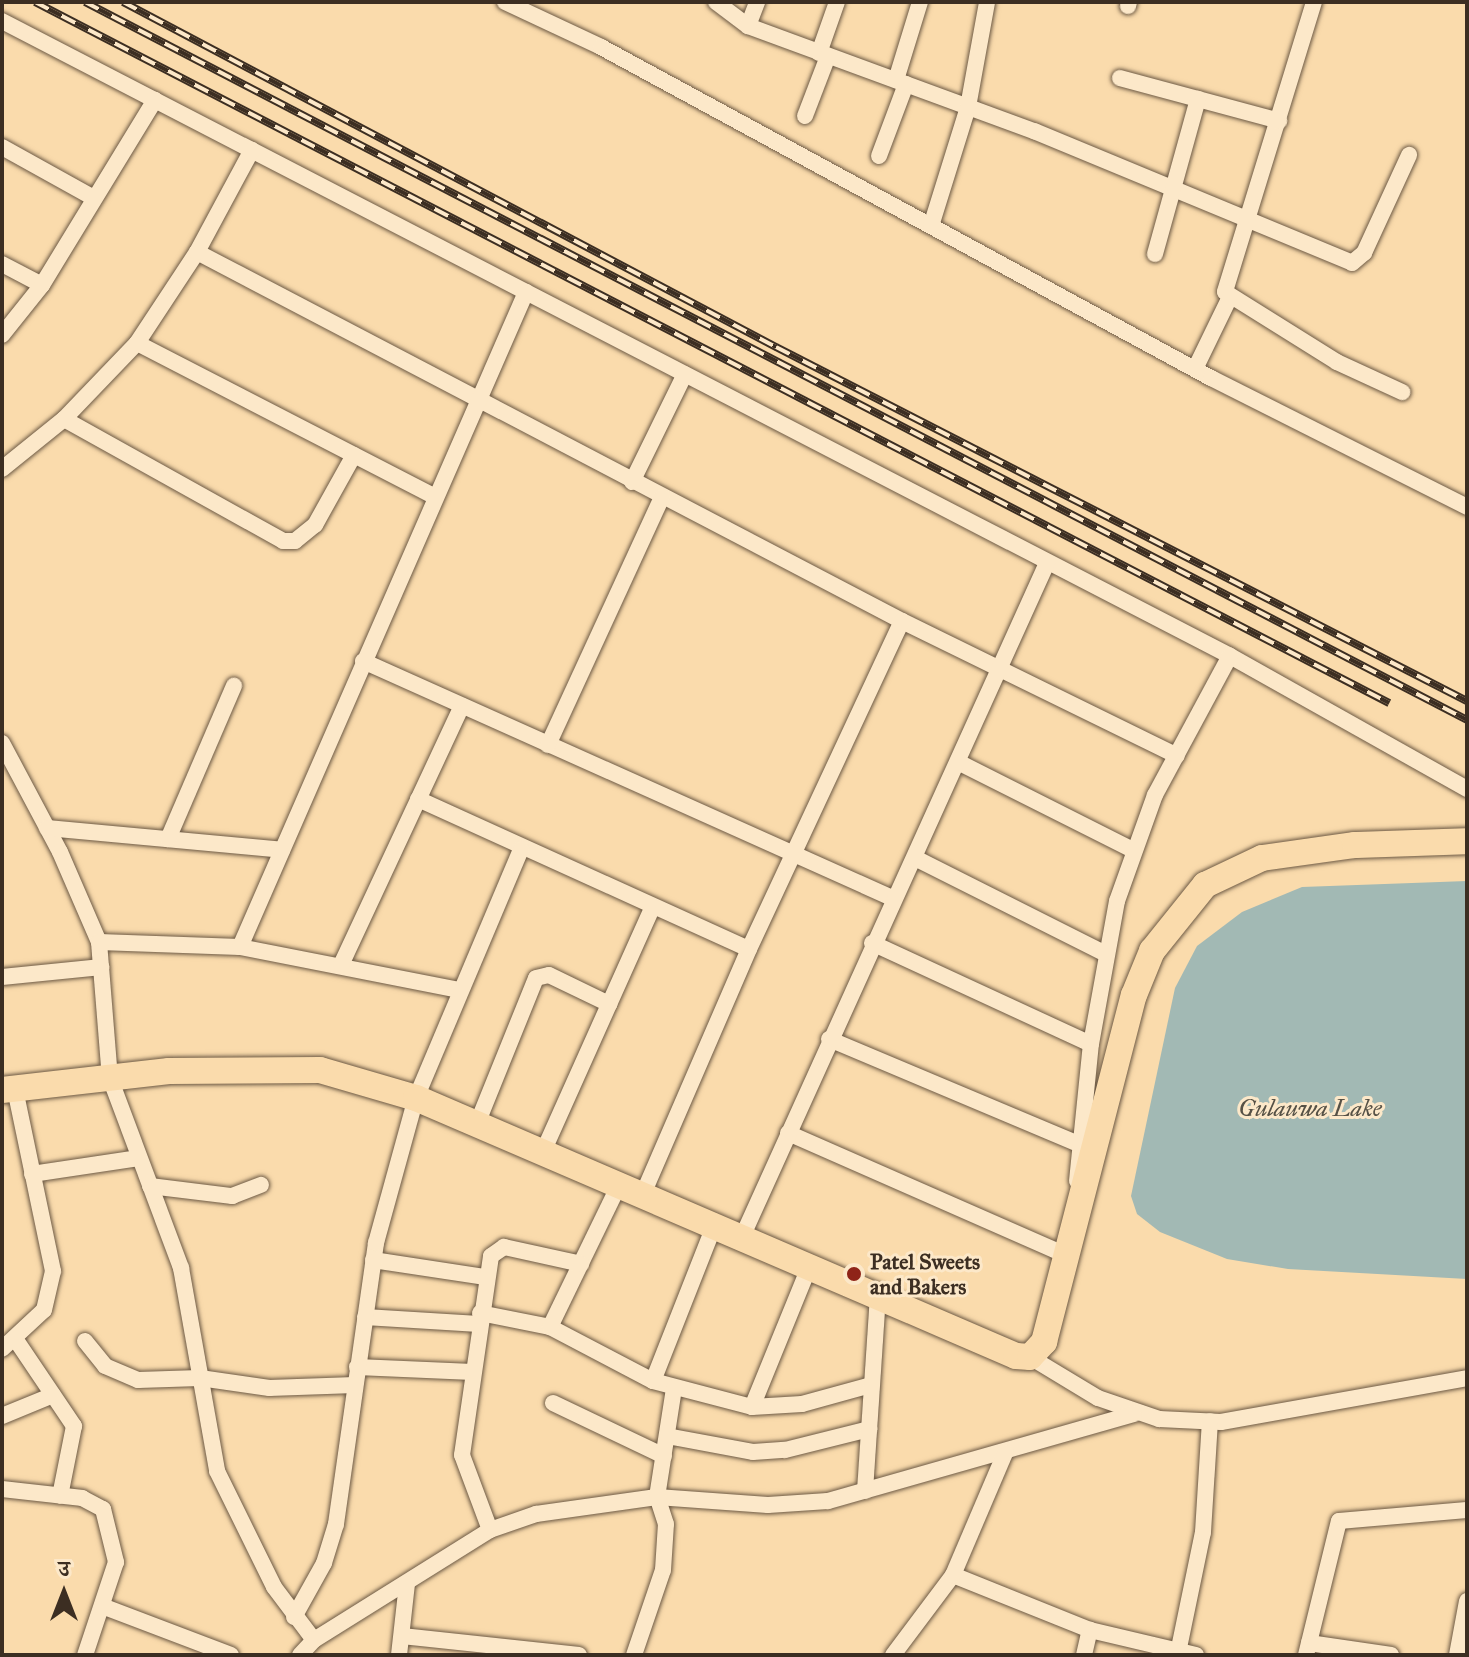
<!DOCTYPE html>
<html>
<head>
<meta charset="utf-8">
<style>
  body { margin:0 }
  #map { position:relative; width:1469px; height:1657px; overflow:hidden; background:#fadbac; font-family:"IM FELL Great Primer","Noto Serif Devanagari",serif }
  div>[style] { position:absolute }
  .water>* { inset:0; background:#a2b9b4 }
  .roads { filter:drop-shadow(0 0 2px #6c5944) drop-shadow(0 0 2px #6c5944) }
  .minor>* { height:16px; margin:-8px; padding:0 8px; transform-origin:8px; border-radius:8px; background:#fce8c9 }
  .primary>* { height:26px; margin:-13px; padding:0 13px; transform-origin:13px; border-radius:13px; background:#fadbac }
  .rail>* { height:8px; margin-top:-4px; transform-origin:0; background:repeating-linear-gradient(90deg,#fce8c9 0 15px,#3c2e22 0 30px); box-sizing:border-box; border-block:2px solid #3c2e22 }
  .dots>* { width:22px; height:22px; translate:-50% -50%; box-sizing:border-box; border:4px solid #fce8c9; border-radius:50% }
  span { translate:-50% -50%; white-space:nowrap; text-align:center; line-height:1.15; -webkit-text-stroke:6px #fce8c9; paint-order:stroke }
  .poi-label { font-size:22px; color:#3c2e22; font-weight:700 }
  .left { translate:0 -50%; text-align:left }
  .water-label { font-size:24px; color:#565146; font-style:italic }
  .frame { position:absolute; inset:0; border:4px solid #3c2e22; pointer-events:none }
  .north { position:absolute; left:24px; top:1553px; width:80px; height:80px; -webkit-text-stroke:6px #fce8c9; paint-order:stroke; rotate:0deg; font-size:22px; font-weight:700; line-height:32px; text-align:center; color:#3c2e22 }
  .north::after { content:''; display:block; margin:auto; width:28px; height:36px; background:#3c2e22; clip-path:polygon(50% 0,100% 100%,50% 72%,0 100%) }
</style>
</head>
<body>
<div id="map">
  <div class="water">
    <i style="clip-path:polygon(1467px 881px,1467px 1279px,1288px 1269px,1227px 1259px,1160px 1232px,1137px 1214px,1131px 1196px,1175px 988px,1197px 946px,1242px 912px,1302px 887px)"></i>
  </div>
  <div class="roads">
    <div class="minor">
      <i style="left:505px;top:2px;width:106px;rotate:25.1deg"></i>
      <i style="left:601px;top:47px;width:694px;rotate:28.49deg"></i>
      <i style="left:1211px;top:378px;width:287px;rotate:26.7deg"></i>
      <i style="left:716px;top:2px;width:40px;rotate:37deg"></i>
      <i style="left:748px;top:26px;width:305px;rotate:20.2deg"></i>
      <i style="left:1034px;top:131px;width:344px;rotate:22.5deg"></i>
      <i style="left:1352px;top:263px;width:16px;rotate:-40deg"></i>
      <i style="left:1364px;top:253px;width:108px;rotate:-65.3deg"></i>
      <i style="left:1314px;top:2px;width:303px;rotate:107.1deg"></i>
      <i style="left:1225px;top:292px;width:132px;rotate:32deg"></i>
      <i style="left:1337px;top:362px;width:72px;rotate:24.8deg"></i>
      <i style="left:1128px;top:6px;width:4px;rotate:-76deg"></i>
      <i style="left:2px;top:21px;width:1382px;rotate:27.34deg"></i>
      <i style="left:1230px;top:656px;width:272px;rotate:29.3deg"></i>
      <i style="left:748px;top:26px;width:26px;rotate:-69deg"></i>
      <i style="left:819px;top:53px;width:54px;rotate:-70.6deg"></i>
      <i style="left:1120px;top:78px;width:165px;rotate:15.1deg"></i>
      <i style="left:896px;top:80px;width:82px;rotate:-72.9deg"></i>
      <i style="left:805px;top:116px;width:64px;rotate:-69deg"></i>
      <i style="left:2px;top:147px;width:105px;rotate:29deg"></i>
      <i style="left:879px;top:156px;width:77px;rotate:-69.4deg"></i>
      <i style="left:931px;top:226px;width:125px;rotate:-72.7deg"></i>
      <i style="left:968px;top:107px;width:107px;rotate:-79.7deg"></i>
      <i style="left:197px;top:252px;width:796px;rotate:27.63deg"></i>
      <i style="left:902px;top:621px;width:306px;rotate:26.1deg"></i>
      <i style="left:1155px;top:254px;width:161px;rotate:-74.5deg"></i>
      <i style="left:2px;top:264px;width:45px;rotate:27.7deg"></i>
      <i style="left:2px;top:335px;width:64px;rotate:-51.3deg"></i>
      <i style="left:42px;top:285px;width:217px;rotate:-58.6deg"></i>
      <i style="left:137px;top:343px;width:334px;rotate:27.3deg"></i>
      <i style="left:1195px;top:369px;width:78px;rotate:-64.1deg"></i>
      <i style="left:64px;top:419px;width:251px;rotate:29.1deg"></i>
      <i style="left:283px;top:541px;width:12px"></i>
      <i style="left:295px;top:541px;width:26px;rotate:-39deg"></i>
      <i style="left:315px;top:525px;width:80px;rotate:-60.9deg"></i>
      <i style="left:2px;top:469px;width:80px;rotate:-38.9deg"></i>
      <i style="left:64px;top:419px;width:105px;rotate:-46.2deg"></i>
      <i style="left:137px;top:343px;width:109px;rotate:-56.6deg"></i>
      <i style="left:197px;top:252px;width:116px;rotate:-61.7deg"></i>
      <i style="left:632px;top:482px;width:120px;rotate:-63.9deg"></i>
      <i style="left:363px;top:661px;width:580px;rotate:24.13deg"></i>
      <i style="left:2px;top:743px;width:123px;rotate:62deg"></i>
      <i style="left:60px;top:852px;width:98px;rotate:66.6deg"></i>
      <i style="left:99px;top:942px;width:136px;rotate:85.4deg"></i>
      <i style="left:110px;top:1078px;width:203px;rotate:69.5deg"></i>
      <i style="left:181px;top:1268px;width:206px;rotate:79.9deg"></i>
      <i style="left:217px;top:1471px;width:129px;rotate:63.8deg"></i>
      <i style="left:274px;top:1587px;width:66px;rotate:53deg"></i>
      <i style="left:548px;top:745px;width:273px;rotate:-65.3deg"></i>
      <i style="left:958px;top:762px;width:196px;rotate:26.7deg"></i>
      <i style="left:418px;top:799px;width:363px;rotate:24.4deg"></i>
      <i style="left:47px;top:828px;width:236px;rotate:5.3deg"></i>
      <i style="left:168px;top:839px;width:167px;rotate:-66.7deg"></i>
      <i style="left:915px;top:858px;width:214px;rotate:26.7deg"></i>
      <i style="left:99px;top:942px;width:141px;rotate:2deg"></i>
      <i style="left:240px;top:947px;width:224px;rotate:11.1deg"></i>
      <i style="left:872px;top:943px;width:241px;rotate:24.8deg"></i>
      <i style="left:240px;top:947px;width:715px;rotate:-66.41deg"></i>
      <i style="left:341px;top:965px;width:286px;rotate:-65deg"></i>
      <i style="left:2px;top:977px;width:100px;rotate:-5.7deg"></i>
      <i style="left:829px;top:1039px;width:271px;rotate:22.8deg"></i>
      <i style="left:477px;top:1124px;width:157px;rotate:-68deg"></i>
      <i style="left:536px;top:978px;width:13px;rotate:-13deg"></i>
      <i style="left:549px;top:975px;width:67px;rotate:25.8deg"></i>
      <i style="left:788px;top:1133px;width:300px;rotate:23.7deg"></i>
      <i style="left:543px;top:1152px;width:269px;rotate:-65.9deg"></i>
      <i style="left:32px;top:1174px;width:108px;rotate:-8.5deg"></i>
      <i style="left:1077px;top:1181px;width:138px;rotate:-84.2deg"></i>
      <i style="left:1091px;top:1044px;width:145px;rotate:-79.7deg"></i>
      <i style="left:1117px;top:901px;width:113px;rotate:-70.3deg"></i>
      <i style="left:1155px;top:795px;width:158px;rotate:-61.7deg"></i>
      <i style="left:150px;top:1186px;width:83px;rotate:7deg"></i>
      <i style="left:232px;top:1196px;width:31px;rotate:-21deg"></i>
      <i style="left:643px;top:1194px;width:267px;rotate:-66.6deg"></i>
      <i style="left:749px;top:949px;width:362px;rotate:-65deg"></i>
      <i style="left:743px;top:1235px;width:738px;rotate:-65.66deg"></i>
      <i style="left:373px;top:1260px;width:114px;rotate:8.6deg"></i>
      <i style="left:480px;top:1313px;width:71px;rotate:11.3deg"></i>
      <i style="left:550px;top:1327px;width:116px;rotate:27.7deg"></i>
      <i style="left:653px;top:1381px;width:102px;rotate:14.7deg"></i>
      <i style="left:752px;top:1407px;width:50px;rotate:-3.4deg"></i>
      <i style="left:802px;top:1404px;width:72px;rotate:-15.4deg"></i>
      <i style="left:365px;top:1317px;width:114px;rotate:3.5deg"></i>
      <i style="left:550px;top:1327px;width:160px;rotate:-64.1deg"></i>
      <i style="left:16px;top:1340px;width:104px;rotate:56deg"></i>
      <i style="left:74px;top:1426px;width:71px;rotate:101.3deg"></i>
      <i style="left:85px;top:1341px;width:32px;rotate:51deg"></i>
      <i style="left:105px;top:1366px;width:36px;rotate:23deg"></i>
      <i style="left:138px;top:1380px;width:62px;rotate:-1.8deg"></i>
      <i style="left:200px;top:1378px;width:70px;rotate:8.2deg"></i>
      <i style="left:269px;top:1388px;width:86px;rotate:-2deg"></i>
      <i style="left:2px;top:1349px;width:57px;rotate:-42.9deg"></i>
      <i style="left:44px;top:1310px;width:40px;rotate:-77deg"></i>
      <i style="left:53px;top:1271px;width:186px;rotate:-101.8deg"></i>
      <i style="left:1030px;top:1357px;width:79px;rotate:31.1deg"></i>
      <i style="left:1098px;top:1398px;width:65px;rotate:19deg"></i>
      <i style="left:1159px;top:1419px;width:62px;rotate:2.8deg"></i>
      <i style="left:1221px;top:1422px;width:250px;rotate:-10.1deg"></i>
      <i style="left:357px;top:1367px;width:116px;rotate:2.5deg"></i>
      <i style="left:653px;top:1381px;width:169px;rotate:-68.5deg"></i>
      <i style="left:553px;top:1403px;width:123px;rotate:25.5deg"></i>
      <i style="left:752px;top:1407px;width:153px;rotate:-67.8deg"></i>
      <i style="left:2px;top:1416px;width:55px;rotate:-22.4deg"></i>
      <i style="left:667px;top:1436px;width:87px;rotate:10.5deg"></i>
      <i style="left:753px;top:1452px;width:32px;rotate:-4deg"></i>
      <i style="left:785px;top:1450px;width:87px;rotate:-14deg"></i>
      <i style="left:2px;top:1489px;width:81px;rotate:6.4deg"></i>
      <i style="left:82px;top:1498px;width:24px;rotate:28deg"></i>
      <i style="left:103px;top:1509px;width:55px;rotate:76.2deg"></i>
      <i style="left:116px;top:1562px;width:98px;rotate:108.4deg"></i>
      <i style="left:865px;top:1491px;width:197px;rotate:-86.2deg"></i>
      <i style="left:490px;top:1530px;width:80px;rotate:-110.5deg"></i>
      <i style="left:462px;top:1455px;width:201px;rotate:-81.7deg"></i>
      <i style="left:491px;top:1256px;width:16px;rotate:-35deg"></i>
      <i style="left:504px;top:1247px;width:79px;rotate:12.4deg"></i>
      <i style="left:953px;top:1575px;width:148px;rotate:21.9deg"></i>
      <i style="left:1090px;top:1630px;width:109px;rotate:13.3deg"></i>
      <i style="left:102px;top:1606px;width:138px;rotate:20.8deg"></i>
      <i style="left:294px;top:1617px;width:62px;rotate:-60.9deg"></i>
      <i style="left:324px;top:1563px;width:41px;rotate:-72.9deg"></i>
      <i style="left:336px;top:1524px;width:284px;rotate:-81.9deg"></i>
      <i style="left:376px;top:1243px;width:150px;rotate:-74.6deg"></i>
      <i style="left:416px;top:1098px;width:270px;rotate:-67.1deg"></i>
      <i style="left:402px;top:1636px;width:178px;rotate:6.1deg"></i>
      <i style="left:1309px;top:1643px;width:83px;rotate:8.3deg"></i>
      <i style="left:1179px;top:1648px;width:118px;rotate:-78.3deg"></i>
      <i style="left:1203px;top:1532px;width:111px;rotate:-86.4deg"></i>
      <i style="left:300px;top:1655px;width:21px;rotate:-47deg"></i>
      <i style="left:314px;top:1640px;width:208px;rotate:-32deg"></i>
      <i style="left:490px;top:1530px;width:49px;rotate:-19.2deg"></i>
      <i style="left:536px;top:1514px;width:122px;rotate:-8deg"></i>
      <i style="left:657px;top:1497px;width:111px;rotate:4.1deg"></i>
      <i style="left:768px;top:1505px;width:60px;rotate:-3.8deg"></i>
      <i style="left:828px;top:1501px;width:318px;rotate:-15.9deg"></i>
      <i style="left:399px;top:1655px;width:71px;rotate:-83.6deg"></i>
      <i style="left:634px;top:1655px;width:90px;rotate:-71.2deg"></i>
      <i style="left:663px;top:1570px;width:46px;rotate:-86.3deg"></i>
      <i style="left:666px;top:1524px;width:28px;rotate:-108deg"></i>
      <i style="left:657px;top:1497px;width:110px;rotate:-81.1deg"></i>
      <i style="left:893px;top:1655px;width:100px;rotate:-53.1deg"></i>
      <i style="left:953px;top:1575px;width:133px;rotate:-66.9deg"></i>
      <i style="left:1084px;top:1655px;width:26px;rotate:-77deg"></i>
      <i style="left:1306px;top:1655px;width:138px;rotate:-76.2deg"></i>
      <i style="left:1339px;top:1521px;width:128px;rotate:-4.9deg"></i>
      <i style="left:1457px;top:1655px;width:55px;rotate:-79.5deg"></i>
    </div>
    <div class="primary">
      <i style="left:2px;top:1090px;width:168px;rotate:-6.5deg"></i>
      <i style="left:169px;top:1071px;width:151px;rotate:-0.4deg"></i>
      <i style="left:320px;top:1070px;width:100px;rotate:16.3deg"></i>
      <i style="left:416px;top:1098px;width:653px;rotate:23.27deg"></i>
      <i style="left:1016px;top:1356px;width:14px;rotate:4deg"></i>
      <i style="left:1030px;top:1357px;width:21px;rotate:-47deg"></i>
      <i style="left:1044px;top:1342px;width:358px;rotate:-75.5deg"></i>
      <i style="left:1134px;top:995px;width:48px;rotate:-67.8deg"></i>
      <i style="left:1152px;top:951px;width:85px;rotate:-51.2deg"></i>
      <i style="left:1205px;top:885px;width:63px;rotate:-25.3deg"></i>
      <i style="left:1262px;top:858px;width:94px;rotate:-8deg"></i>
      <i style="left:1355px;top:845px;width:112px;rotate:-2deg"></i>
    </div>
  </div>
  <div class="rail">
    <i style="left:35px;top:2px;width:1525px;rotate:27.37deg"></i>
    <i style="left:85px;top:2px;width:1557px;rotate:27.45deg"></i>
    <i style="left:123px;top:2px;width:739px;rotate:27.85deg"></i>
    <i style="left:776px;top:347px;width:776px;rotate:27.13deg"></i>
  </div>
  <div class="dots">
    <i style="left:854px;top:1274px;background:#8f2418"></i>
  </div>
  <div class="poi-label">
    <span class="left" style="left:870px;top:1274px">Patel Sweets<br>and Bakers</span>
  </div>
  <div class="water-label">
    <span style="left:1310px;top:1109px">Gulauwa Lake</span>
  </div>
  <div class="frame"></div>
  <div class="north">उ</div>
</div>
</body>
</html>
